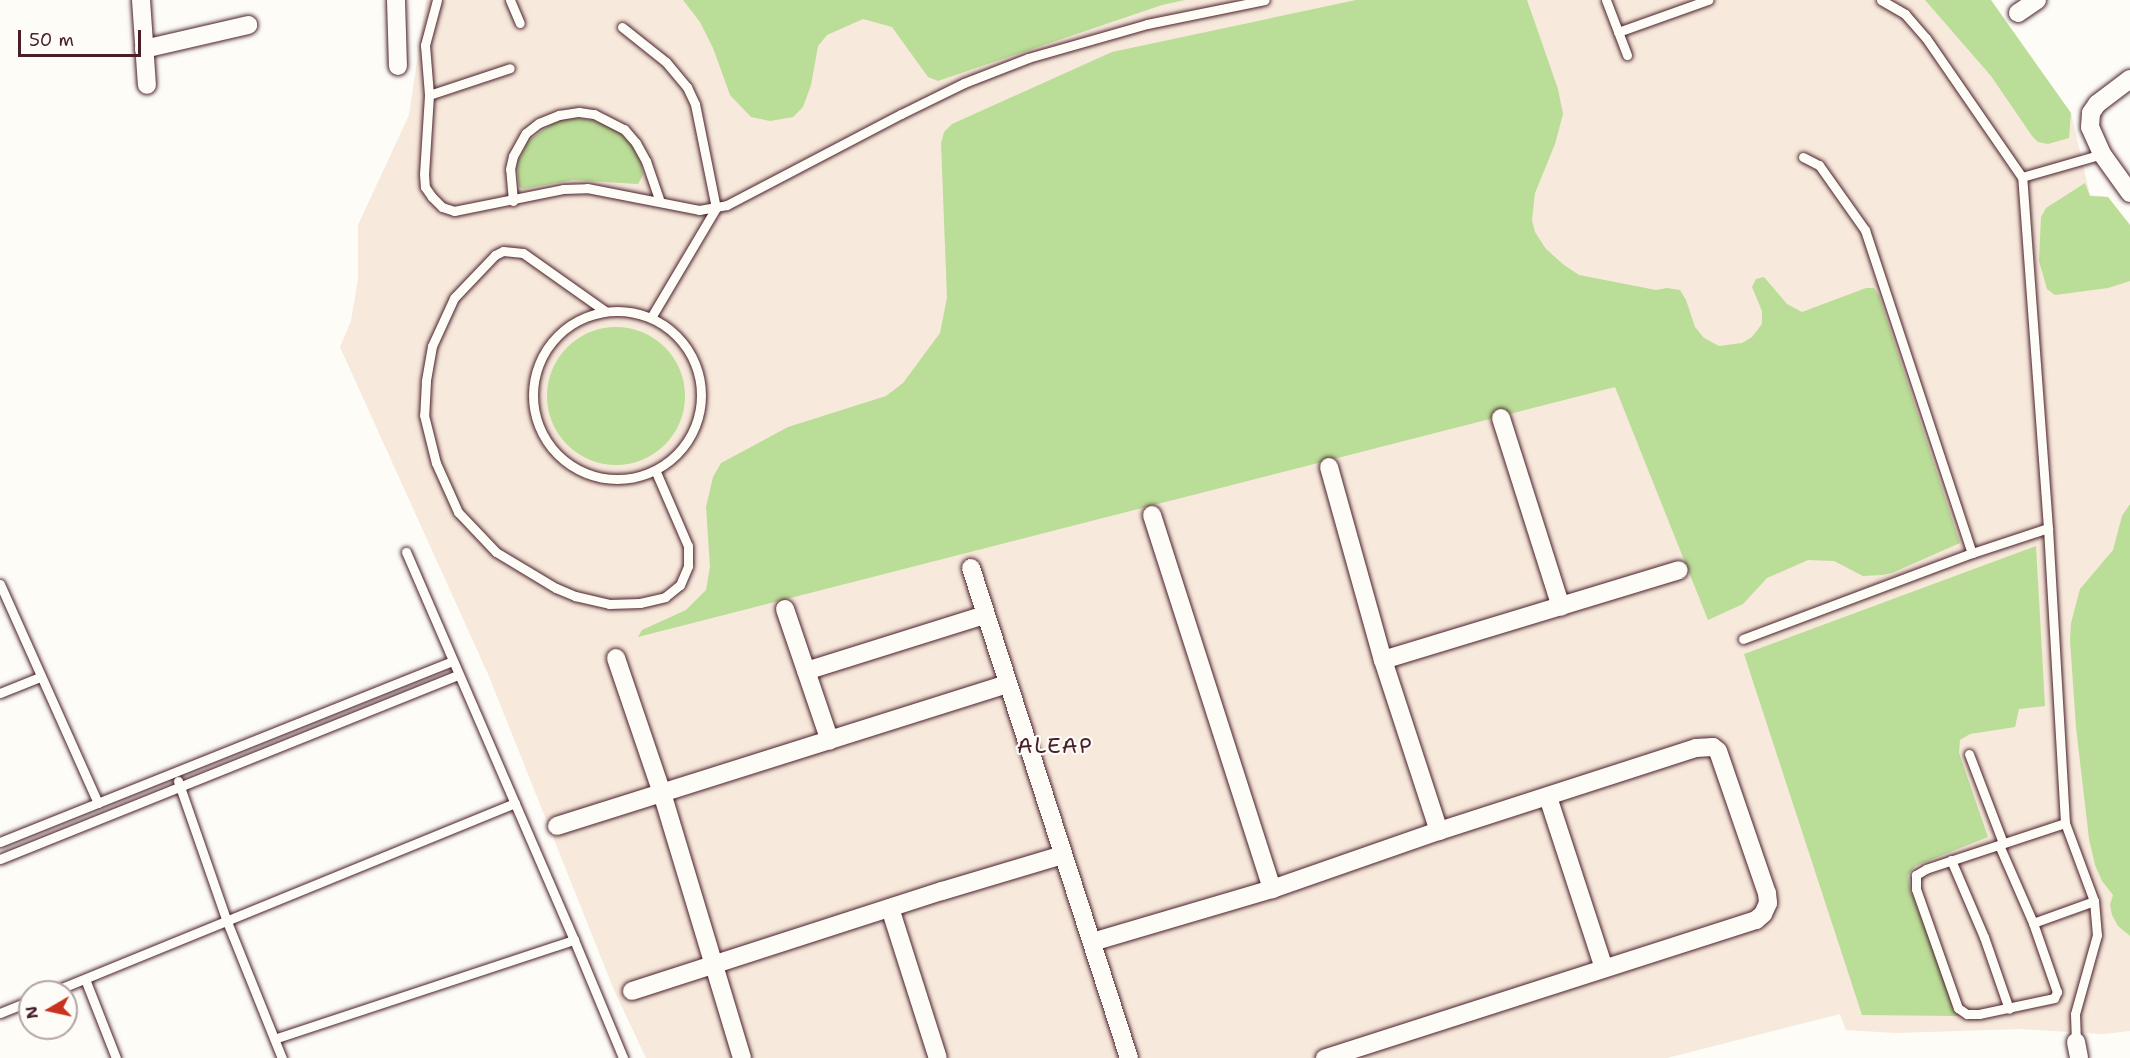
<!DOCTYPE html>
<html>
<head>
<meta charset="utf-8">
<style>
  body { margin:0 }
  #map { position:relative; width:2130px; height:1058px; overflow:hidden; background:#fdfcf7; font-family:"Shantell Sans",sans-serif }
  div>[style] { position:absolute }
  .built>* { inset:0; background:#f7e9db }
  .green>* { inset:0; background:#badd97 }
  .round { border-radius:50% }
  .roads { filter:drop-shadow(0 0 2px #4a1f2b) drop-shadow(0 0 2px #4a1f2b) }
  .service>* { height:9px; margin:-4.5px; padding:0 4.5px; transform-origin:4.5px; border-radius:4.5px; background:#fdfcf7 }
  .service>.ring { margin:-4.5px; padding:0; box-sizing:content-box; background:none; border:9px solid #fdfcf7; border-radius:50% }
  .minor>* { height:18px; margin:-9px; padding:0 9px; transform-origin:9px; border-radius:9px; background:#fdfcf7 }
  span { translate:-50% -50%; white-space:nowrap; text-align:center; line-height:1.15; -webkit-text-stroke:4.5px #fdfcf7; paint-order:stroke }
  .neighbourhood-label { font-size:22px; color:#4a1f2b; letter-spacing:1.5px }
  .north { position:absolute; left:18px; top:980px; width:60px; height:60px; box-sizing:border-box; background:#fdfcf7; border:2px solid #b5a4a5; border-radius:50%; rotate:261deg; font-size:16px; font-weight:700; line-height:24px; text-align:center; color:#4a1f2b }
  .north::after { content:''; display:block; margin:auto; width:21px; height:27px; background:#c8321e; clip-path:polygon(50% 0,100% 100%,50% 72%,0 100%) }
  .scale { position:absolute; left:18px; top:30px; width:123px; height:27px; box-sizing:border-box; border:3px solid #4a1f2b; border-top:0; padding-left:8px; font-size:18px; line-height:21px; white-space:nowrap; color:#4a1f2b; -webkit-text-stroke:4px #fdfcf7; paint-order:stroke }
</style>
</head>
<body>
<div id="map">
  <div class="built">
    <i style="clip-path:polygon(426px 0,1989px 0,2071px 113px,2090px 195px,2108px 197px,2130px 225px,2130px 1031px,2103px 1034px,2019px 1029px,1896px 1033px,1846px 1030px,1840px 1014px,1667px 1058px,646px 1058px,614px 990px,488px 674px,340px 347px,351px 321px,358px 279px,358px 225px,409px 115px)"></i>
  </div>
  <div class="green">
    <i style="clip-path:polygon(683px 0,1185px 0,1162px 5px,938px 81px,928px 77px,892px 27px,863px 19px,827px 35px,818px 46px,811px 85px,803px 107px,793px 117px,770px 121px,751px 117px,730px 95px,713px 48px,700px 22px)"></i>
    <i style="clip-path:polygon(1356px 0,1527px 0,1558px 89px,1563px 114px,1555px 144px,1535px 193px,1532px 220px,1535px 232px,1546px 249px,1564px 265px,1579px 275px,1656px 290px,1667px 288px,1680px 290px,1686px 300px,1695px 327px,1704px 338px,1719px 346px,1742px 343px,1752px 337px,1762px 324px,1762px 311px,1752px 287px,1756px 279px,1764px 277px,1787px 304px,1802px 312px,1866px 288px,1874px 288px,1879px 296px,1960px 543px,1892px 573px,1882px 575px,1863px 576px,1834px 561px,1808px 560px,1767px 578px,1743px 604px,1708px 620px,1615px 387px,638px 637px,642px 630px,686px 610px,706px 590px,710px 567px,706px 507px,713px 477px,721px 463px,788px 427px,886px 396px,903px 383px,940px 333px,947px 298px,941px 143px,944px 132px,952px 124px,1112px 52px)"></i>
    <i style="clip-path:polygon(1925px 0,1991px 0,2071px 113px,2069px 138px,2048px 144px,2038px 142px,2032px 136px,1991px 76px)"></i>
    <i style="clip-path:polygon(576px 118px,599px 121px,617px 130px,634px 147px,641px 163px,643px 175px,638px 184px,573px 180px,523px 189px,519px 187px,517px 164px,528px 141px,557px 120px)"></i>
    <i style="clip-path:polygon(2085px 183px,2090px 196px,2108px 197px,2130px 225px,2130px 281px,2108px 288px,2055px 295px,2047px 289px,2039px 261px,2041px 217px,2046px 208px)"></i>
    <i class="round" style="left:547px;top:327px;width:138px;height:138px"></i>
    <i style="clip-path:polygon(2130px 504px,2130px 936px,2118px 926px,2112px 915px,2110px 905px,2113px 895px,2102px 881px,2095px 865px,2089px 839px,2076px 727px,2070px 640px,2071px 623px,2080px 589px,2113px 550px,2122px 516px)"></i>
    <i style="clip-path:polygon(2036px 546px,2045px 706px,2019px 709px,2015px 727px,1970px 734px,1960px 740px,1959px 753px,1988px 837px,1915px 866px,1908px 875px,1910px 889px,1960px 1016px,1862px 1015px,1744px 654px)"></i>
  </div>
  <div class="roads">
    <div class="service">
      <i style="left:437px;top:0;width:47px;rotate:104.9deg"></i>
      <i style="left:425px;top:45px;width:50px;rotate:85.4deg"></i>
      <i style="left:429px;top:95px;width:79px;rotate:93.6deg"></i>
      <i style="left:424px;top:174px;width:13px;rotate:86deg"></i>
      <i style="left:425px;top:187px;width:12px;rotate:55deg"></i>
      <i style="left:432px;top:197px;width:14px;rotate:45deg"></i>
      <i style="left:442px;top:207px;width:13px;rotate:18deg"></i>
      <i style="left:454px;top:211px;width:111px;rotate:-11.4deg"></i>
      <i style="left:563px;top:189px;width:24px;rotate:-2deg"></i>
      <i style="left:587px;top:188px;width:114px;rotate:11.1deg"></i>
      <i style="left:699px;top:210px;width:28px;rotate:-10deg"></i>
      <i style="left:727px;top:205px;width:196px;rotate:-27.6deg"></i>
      <i style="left:901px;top:114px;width:70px;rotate:-26.2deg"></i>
      <i style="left:964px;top:83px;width:69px;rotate:-21.3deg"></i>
      <i style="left:1028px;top:58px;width:124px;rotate:-15.9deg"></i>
      <i style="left:1147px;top:24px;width:120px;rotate:-11.5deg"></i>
      <i style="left:510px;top:0;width:25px;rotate:67deg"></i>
      <i style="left:1606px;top:0;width:59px;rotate:69.1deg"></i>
      <i style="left:1881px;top:0;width:28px;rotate:30deg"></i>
      <i style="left:1905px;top:14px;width:32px;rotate:49deg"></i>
      <i style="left:1926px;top:38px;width:169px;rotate:55.4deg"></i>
      <i style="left:622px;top:27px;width:56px;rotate:38.5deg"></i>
      <i style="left:666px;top:62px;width:33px;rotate:50deg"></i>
      <i style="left:687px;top:87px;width:19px;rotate:65deg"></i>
      <i style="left:695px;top:104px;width:106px;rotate:78.6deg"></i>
      <i style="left:716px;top:208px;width:126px;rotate:120.7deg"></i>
      <i style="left:1618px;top:32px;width:96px;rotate:-19.6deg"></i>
      <i style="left:429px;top:95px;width:85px;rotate:-18.4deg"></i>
      <i style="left:1803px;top:157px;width:18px;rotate:27deg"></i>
      <i style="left:1819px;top:165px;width:80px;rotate:54.7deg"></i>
      <i style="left:1865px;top:230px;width:340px;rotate:71.7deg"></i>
      <i style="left:513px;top:201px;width:32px;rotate:-95deg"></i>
      <i style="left:510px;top:169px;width:13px;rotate:-77deg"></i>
      <i style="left:513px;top:156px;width:26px;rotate:-61deg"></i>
      <i style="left:526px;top:133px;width:16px;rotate:-38deg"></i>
      <i style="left:539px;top:123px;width:22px;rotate:-22deg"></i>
      <i style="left:559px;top:115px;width:20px;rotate:-9deg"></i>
      <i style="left:579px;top:112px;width:15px;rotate:8deg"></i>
      <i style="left:594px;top:114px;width:34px;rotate:27deg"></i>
      <i style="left:624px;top:129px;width:18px;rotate:49deg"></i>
      <i style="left:636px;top:143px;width:21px;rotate:61deg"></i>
      <i style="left:646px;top:161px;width:43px;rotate:71.1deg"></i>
      <i style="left:605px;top:311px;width:100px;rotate:-144.7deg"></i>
      <i style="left:523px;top:253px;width:20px;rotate:-174deg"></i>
      <i style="left:503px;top:251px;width:9px;rotate:153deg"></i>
      <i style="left:495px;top:255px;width:59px;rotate:133.6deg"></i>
      <i style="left:454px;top:298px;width:53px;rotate:114.6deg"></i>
      <i style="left:432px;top:346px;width:36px;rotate:100deg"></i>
      <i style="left:426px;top:381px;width:34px;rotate:93deg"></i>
      <i style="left:424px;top:415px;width:49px;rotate:76deg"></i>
      <i style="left:436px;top:463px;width:54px;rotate:65.8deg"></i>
      <i style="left:458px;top:512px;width:55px;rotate:46.5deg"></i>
      <i style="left:496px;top:552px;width:70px;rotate:31deg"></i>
      <i style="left:556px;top:588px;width:21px;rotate:23deg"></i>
      <i style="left:575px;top:596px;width:35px;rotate:13deg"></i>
      <i style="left:609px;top:604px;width:31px;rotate:-2deg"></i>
      <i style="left:640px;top:603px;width:26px;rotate:-13deg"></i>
      <i style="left:665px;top:597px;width:19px;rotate:-39deg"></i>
      <i style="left:680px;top:585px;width:21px;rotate:-67deg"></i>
      <i style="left:688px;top:566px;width:20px;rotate:-90deg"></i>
      <i style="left:688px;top:546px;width:81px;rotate:-113.4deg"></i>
      <i class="ring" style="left:533px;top:311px;width:159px;height:159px"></i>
      <i style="left:2048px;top:528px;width:295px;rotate:86.7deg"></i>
      <i style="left:2065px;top:823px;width:83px;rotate:69.6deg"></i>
      <i style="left:2094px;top:901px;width:34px;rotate:85deg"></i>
      <i style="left:2097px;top:935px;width:82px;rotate:105.6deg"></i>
      <i style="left:2075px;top:1014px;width:28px;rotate:88deg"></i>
      <i style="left:0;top:584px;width:240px;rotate:65.9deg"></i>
      <i style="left:1743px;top:639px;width:245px;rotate:-20.6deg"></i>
      <i style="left:1972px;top:553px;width:80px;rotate:-18.2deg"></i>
      <i style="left:2048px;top:528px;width:352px;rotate:-94.2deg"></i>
      <i style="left:2022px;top:177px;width:83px;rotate:-16deg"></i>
      <i style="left:0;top:693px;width:43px;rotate:-21.8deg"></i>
      <i style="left:1969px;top:754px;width:95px;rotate:69.1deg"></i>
      <i style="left:178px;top:781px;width:146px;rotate:70.8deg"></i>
      <i style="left:226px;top:919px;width:150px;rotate:68.1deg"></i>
      <i style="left:2065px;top:823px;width:146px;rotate:161.7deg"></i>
      <i style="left:1926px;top:869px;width:12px;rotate:149deg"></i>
      <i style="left:1916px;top:875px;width:14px;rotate:90deg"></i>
      <i style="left:1916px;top:889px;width:126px;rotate:70.6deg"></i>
      <i style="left:1958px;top:1008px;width:11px;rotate:34deg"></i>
      <i style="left:1967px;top:1014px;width:12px"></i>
      <i style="left:1979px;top:1014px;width:77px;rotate:-12deg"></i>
      <i style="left:2054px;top:998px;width:7px;rotate:-63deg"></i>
      <i style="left:2057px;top:992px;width:73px;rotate:-109.2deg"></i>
      <i style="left:2033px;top:923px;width:65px;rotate:-19.8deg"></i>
      <i style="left:0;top:842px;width:487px;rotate:-21.8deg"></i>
      <i style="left:1999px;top:845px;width:85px;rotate:66.4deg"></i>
      <i style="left:0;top:859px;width:494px;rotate:-21.9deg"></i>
      <i style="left:1951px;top:860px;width:84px;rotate:66.8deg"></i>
      <i style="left:1984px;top:937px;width:76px;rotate:70.9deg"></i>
      <i style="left:574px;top:940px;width:128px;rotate:67.4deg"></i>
      <i style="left:85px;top:979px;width:85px;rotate:68.6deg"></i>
      <i style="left:52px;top:992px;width:500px;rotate:-22.21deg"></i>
      <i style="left:0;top:1013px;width:32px;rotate:-22deg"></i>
      <i style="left:277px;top:1038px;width:313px;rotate:-18.3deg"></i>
      <i style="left:574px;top:940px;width:423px;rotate:-113.4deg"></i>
    </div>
    <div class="minor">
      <i style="left:141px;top:0;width:85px;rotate:86deg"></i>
      <i style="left:396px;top:0;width:66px;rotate:88.3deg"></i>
      <i style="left:2018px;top:13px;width:23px;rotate:-34deg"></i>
      <i style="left:144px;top:49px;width:107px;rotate:-13deg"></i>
      <i style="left:2130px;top:79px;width:41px;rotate:142.9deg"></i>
      <i style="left:2097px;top:104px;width:11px;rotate:124deg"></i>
      <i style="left:2091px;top:113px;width:14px;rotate:94deg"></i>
      <i style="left:2090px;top:127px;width:30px;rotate:66deg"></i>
      <i style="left:2102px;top:154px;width:48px;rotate:54.3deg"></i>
      <i style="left:1501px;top:418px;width:198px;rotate:72.4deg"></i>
      <i style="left:1329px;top:467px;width:200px;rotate:74.4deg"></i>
      <i style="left:1383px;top:660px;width:180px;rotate:71.9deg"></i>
      <i style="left:1152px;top:515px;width:393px;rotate:72.2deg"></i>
      <i style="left:971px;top:568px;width:515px;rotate:72.13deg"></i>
      <i style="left:785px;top:609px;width:139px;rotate:71.2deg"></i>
      <i style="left:616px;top:658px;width:143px;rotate:71.2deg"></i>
      <i style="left:662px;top:793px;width:277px;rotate:73.2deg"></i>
      <i style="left:1383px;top:660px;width:309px;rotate:-16.9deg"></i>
      <i style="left:806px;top:671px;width:188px;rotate:-17.4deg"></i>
      <i style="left:1548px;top:797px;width:180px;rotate:71.9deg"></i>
      <i style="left:557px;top:826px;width:471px;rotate:-17.5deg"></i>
      <i style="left:890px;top:908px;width:157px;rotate:72.3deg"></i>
      <i style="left:1092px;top:942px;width:188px;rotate:-16.4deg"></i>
      <i style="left:1272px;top:889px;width:177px;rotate:-19.2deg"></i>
      <i style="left:1439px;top:831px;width:270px;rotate:-17.9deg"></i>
      <i style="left:1696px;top:748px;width:17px;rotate:-3deg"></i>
      <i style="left:1713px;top:747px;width:6px;rotate:39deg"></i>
      <i style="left:1718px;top:751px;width:150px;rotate:71deg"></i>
      <i style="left:1767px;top:893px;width:10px;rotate:84deg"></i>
      <i style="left:1768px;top:903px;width:12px;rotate:114deg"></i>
      <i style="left:1763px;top:914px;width:9px;rotate:139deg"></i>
      <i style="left:1756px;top:920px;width:453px;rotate:162.2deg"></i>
      <i style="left:632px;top:991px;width:326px;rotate:-17.9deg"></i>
      <i style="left:942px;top:891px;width:126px;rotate:-16.6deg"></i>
      <i style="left:2076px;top:1042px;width:16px;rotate:79deg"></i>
    </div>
  </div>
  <div class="neighbourhood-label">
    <span style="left:1055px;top:746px">ALEAP</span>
  </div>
  <div class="north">N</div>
  <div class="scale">50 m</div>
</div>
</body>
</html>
